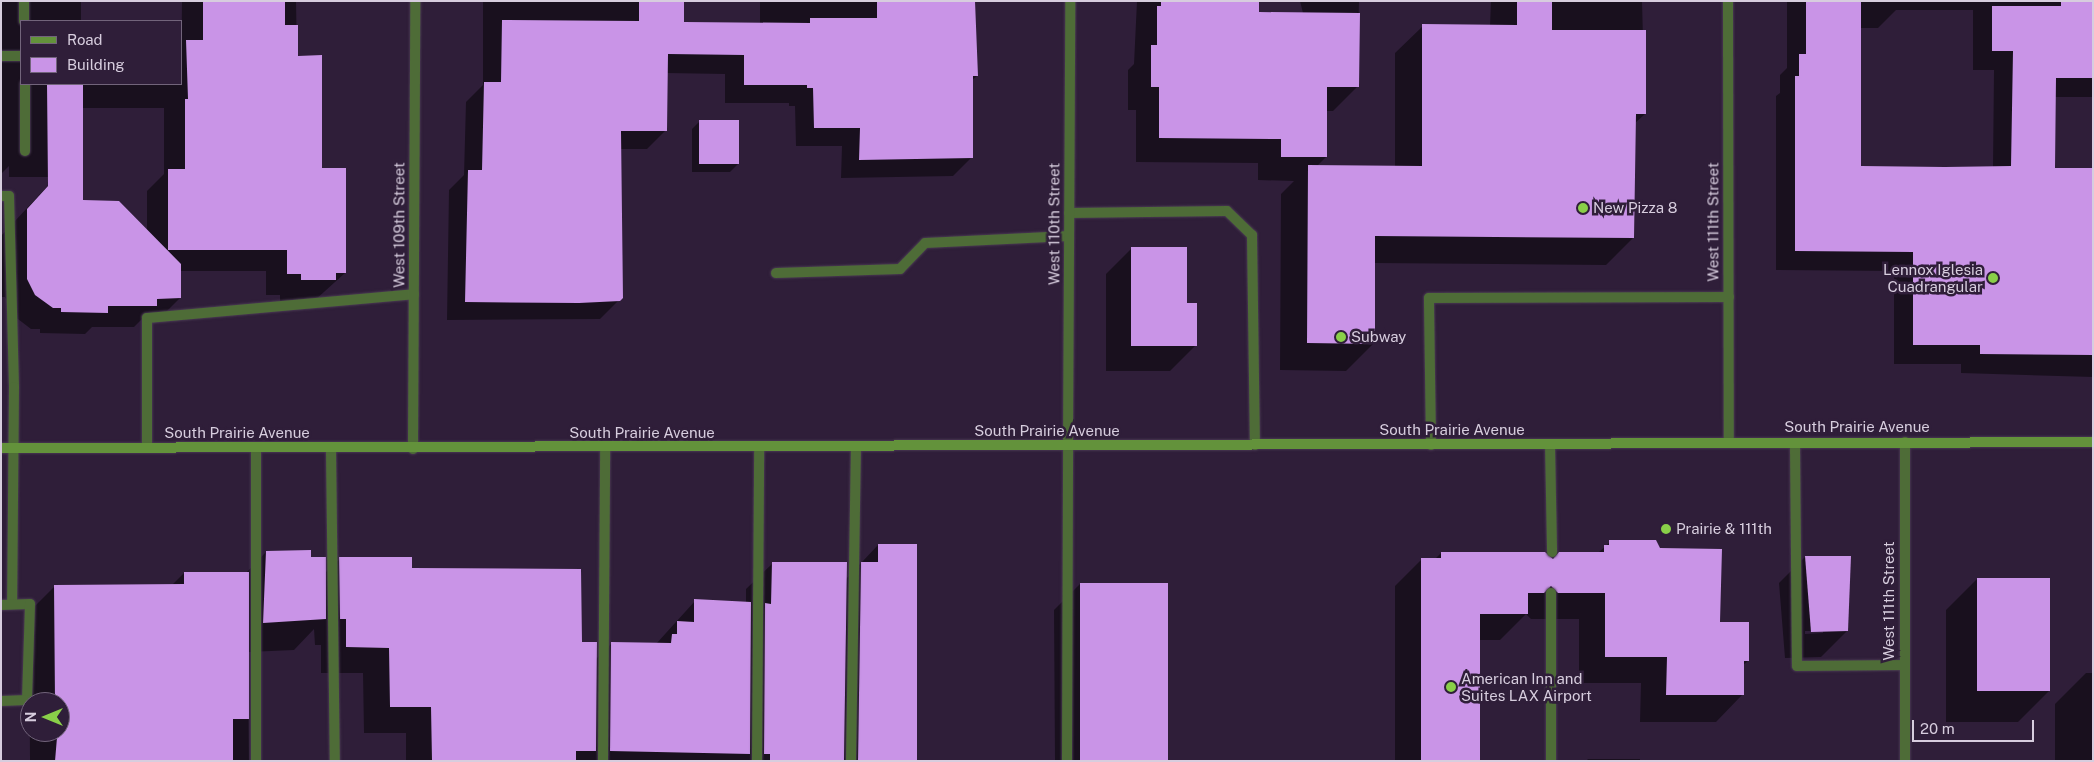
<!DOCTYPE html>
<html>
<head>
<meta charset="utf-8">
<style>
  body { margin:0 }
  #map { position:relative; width:2094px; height:762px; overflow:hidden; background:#2f1e39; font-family:"Public Sans",sans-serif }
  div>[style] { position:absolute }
  .shadow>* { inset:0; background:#0007 }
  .building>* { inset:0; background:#c994e7 }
  .roads { filter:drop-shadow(0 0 1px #4a3a53) drop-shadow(0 0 1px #4a3a53) }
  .service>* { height:10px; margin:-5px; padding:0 5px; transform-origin:5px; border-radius:5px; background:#4e6c37 }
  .minor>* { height:10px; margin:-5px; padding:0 5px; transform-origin:5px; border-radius:5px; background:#4e6c37 }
  .secondary>* { height:10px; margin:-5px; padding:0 5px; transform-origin:5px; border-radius:5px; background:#63923b }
  .dots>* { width:14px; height:14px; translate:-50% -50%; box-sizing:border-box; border:2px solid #2f1e39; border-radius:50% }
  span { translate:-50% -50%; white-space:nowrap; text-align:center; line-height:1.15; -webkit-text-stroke:5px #2f1e39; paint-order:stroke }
  .poi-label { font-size:15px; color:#d7cdde }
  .left { translate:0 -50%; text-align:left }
  .right { translate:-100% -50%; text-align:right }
  .street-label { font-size:15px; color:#d7cdde }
  .frame { position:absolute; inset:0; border:2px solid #d7cdde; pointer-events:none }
  .legend { position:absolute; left:20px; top:20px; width:162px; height:65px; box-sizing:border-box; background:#2f1e39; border:1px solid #72647b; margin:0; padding:6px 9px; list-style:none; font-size:15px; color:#d7cdde }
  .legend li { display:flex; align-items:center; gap:10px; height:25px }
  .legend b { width:25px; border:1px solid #72647b }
  .north { position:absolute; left:20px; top:692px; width:50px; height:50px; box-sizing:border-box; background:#2f1e39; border:1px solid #72647b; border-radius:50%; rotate:270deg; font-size:14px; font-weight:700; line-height:20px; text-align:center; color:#d7cdde }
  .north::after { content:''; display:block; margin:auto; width:18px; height:22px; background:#89cf49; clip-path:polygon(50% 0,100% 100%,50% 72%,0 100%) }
  .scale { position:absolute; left:1912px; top:720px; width:122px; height:22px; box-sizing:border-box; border:2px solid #d7cdde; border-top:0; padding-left:6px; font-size:15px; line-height:18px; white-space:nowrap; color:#d7cdde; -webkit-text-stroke:4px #2f1e39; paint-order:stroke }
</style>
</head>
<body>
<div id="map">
  <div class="shadow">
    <i style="clip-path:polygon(evenodd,1px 1px,81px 1px,81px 21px,21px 21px,21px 84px,181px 84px,182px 1px,296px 1px,297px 57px,345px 273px,314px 301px,280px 301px,280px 295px,266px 295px,266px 271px,180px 271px,180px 298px,159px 319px,142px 319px,134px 327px,92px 327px,85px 334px,40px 333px,40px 329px,31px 329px,14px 316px,5px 297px,1px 297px,1px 236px,56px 177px,9px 177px,9px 166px,1px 174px,1px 1px,82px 108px,164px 108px,164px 174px,147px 191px,147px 231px,82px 202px,82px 108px)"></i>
    <i style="clip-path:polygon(483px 1px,683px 1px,683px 23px,760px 24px,760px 1px,974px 1px,977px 76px,972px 80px,972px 157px,953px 176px,841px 178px,842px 146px,796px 146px,795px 106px,789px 106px,789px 103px,725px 103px,725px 74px,666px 73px,665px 131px,647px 149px,620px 149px,622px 297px,600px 319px,447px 320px,449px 190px,464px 175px,466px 102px,483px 85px)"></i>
    <i style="clip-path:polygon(1137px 1px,1258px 1px,1258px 13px,1303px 13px,1300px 1px,1359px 1px,1357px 87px,1333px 111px,1326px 111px,1326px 157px,1316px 167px,1395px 167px,1395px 53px,1423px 26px,1490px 26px,1491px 1px,1642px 1px,1645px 114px,1634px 124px,1633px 238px,1606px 265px,1374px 263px,1374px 343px,1346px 371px,1280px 370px,1281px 194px,1294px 181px,1258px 180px,1258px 163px,1136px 162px,1136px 110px,1128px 110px,1128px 70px,1134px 64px)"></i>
    <i style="clip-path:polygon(evenodd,1787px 1px,2093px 1px,2093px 97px,2054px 97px,2054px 169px,2093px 169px,2093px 377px,1961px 373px,1961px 364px,1894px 364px,1894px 271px,1776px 270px,1776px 96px,1780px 93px,1780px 75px,1787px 68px,1787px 1px,1896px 10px,1973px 10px,1973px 70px,1994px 70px,1993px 167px,1860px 167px,1860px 28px,1878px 28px,1896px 10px)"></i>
    <i style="clip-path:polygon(700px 121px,738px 164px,730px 172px,692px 172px,692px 129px)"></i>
    <i style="clip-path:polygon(1132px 248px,1185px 305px,1196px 345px,1170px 371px,1106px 371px,1106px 274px)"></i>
    <i style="clip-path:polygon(1610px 542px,1660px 549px,1748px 661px,1742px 666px,1742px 695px,1716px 722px,1640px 722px,1641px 683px,1579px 683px,1579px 619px,1531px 619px,1526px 614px,1500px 640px,1479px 640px,1479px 761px,1395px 761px,1395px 586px,1422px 559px,1435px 559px,1441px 553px,1552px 560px,1598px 553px)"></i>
    <i style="clip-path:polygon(evenodd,878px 545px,915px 545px,916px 761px,406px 761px,406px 733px,364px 733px,363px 673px,321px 673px,321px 645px,315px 645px,314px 629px,294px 650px,248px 652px,249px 761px,30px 761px,29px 612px,55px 586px,172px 585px,184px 573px,246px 573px,266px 552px,310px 559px,324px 574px,340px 559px,411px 569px,581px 643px,596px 659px,611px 644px,656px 644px,695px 601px,746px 603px,746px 589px,772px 564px,846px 579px,878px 545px,30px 702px,60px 702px,60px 732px,30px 732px,30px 702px)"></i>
    <i style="clip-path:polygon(evenodd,1805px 557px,1849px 557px,1847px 631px,1821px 657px,1785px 658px,1779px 583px,1805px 557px,1805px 631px,1823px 631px,1823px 633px,1805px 634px,1805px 631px)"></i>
    <i style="clip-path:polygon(1977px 579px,2049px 691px,2018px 722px,1946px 722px,1946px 610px)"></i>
    <i style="clip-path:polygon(1080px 584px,1167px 761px,1055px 761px,1054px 610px)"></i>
    <i style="clip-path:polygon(2086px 673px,2093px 673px,2093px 761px,2012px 761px,2055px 760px,2055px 704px)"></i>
    <i style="clip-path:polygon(1588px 759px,1640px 759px,1640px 761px,1586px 761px)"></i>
  </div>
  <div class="building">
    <i style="clip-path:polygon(203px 1px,285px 1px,285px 25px,298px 25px,298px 56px,322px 55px,322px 168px,346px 168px,346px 273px,336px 273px,336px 280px,301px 280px,301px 274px,287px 274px,287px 250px,168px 250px,168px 169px,185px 169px,185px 99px,188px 99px,186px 40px,203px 40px)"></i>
    <i style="clip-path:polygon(639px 1px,684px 1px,684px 22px,810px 23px,810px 18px,877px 18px,877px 1px,975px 1px,978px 76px,973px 76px,973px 158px,859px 160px,860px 128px,814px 128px,813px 88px,807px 88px,807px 85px,744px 85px,744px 55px,668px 54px,667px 131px,621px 131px,623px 298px,620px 301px,579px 303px,465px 302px,468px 170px,482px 170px,484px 82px,501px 82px,502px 20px,639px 21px)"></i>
    <i style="clip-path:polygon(1161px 1px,1259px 1px,1259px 12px,1360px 13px,1359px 87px,1327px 87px,1327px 157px,1281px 157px,1281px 139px,1159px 138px,1159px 87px,1151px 87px,1151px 45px,1157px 45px,1157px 6px,1161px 6px)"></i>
    <i style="clip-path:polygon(1517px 1px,1552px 1px,1552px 30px,1646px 30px,1646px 114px,1636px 114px,1634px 238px,1375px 236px,1375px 344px,1307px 343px,1308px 165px,1422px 166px,1422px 24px,1517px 25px)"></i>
    <i style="clip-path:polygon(1806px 1px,1861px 1px,1861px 166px,1945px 167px,2011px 166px,2013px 51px,1992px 51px,1992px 6px,2061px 6px,2061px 1px,2093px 1px,2093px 78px,2056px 78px,2055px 168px,2093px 168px,2093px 355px,1980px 354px,1980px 345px,1913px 345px,1913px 252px,1795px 251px,1795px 76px,1799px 76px,1799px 54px,1806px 54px)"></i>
    <i style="clip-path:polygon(47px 84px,83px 84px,83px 200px,119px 201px,181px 264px,181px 298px,157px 299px,157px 306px,108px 306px,108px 313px,61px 312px,61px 308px,53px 308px,35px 295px,27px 279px,27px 209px,48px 186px)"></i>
    <i style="clip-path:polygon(699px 120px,739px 120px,739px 164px,699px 164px)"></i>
    <i style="clip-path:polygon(1131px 247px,1187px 247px,1187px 303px,1197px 303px,1197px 346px,1131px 346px)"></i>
    <i style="clip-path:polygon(1609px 540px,1656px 540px,1660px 548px,1722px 549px,1720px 622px,1749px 622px,1749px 661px,1744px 661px,1744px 695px,1666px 695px,1667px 657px,1605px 657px,1605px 593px,1558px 593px,1551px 586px,1544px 593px,1528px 593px,1528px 614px,1480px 614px,1480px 761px,1421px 761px,1421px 558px,1441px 558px,1441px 552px,1545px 552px,1553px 559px,1559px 552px,1604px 552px,1604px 545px,1609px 545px)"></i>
    <i style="clip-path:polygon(878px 544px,917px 544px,917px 760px,858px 760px,861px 562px,878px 562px)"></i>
    <i style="clip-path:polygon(311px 550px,311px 557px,326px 557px,326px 619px,263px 623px,266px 551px)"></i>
    <i style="clip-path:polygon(1805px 556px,1851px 556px,1848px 631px,1811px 632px)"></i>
    <i style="clip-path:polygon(339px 557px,412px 557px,412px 568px,581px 569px,582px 642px,597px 642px,596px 751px,576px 751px,576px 761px,432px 761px,431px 707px,390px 707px,389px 648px,346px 647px,346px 619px,340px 619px)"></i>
    <i style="clip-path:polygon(772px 562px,847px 562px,844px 760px,770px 761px,770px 754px,764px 754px,765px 603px,771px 604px)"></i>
    <i style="clip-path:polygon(184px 572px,249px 572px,249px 719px,233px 719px,233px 761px,55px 761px,60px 702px,55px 702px,54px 585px,184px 584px)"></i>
    <i style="clip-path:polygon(1977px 578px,2050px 578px,2050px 691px,1977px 691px)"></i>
    <i style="clip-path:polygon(1080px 583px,1168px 583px,1168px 761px,1080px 761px)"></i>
    <i style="clip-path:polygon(694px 599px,751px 602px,750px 754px,610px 751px,611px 642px,671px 643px,672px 634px,677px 634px,677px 621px,694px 622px)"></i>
  </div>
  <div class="roads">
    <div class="service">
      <i style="left:24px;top:1px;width:20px;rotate:90deg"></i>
      <i style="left:1px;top:56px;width:20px"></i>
      <i style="left:25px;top:84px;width:67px;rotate:90deg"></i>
      <i style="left:1px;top:196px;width:8px"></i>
      <i style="left:9px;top:196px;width:191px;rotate:88.5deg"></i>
      <i style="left:14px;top:387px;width:217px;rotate:90.5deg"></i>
      <i style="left:1069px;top:213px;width:158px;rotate:-0.7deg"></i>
      <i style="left:1227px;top:211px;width:35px;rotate:44deg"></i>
      <i style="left:1252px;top:235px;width:210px;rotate:89.2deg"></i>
      <i style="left:776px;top:273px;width:124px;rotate:-1.8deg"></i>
      <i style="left:900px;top:269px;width:36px;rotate:-46deg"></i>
      <i style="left:925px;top:243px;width:144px;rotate:-2.8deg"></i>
      <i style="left:1795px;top:443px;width:223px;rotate:89.5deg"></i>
      <i style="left:1797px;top:666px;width:107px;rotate:-0.5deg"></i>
      <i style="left:1550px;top:444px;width:108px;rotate:88.9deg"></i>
      <i style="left:1431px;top:445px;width:147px;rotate:-90.8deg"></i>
      <i style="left:1429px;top:298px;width:300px;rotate:-0.2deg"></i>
      <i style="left:147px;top:448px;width:130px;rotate:-90deg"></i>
      <i style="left:147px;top:318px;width:268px;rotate:-5.1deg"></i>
      <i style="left:256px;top:448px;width:313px;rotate:90deg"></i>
      <i style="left:331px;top:449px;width:312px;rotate:89.3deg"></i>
      <i style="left:1551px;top:593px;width:168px;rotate:90deg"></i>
      <i style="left:1px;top:605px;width:29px;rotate:-2deg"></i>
      <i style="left:30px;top:604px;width:96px;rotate:91.8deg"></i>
      <i style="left:27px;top:700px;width:26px;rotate:178deg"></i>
      <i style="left:603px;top:761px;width:313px;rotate:-89.6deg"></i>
      <i style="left:757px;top:761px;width:314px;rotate:-89.6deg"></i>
      <i style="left:851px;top:761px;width:314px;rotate:-89.1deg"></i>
      <i style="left:1067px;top:761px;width:315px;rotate:-89.8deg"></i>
    </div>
    <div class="minor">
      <i style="left:1728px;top:1px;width:442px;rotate:89.9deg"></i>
      <i style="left:1905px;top:442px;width:319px;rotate:90deg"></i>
      <i style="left:1068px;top:446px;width:445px;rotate:-89.7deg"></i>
      <i style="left:413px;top:449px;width:448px;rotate:-89.7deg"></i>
    </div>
    <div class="secondary">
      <i style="left:1px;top:448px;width:2092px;rotate:-0.16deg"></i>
    </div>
  </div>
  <div class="dots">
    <i style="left:1583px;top:208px;background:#89cf49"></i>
    <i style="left:1993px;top:278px;background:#89cf49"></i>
    <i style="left:1341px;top:337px;background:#89cf49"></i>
    <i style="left:1666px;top:529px;background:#89cf49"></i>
    <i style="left:1451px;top:687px;background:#89cf49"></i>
  </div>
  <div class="poi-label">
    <span class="left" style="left:1593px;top:208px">New Pizza 8</span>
    <span class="right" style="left:1983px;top:278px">Lennox Iglesia<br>Cuadrangular</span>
    <span class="left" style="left:1351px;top:337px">Subway</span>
    <span class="left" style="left:1676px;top:529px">Prairie &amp; 111th</span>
    <span class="left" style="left:1461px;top:687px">American Inn and<br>Suites LAX Airport</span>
  </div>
  <div class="street-label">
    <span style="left:1713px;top:222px;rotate:-90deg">West 111th Street</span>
    <span style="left:1054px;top:224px;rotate:-90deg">West 110th Street</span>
    <span style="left:399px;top:225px;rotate:-90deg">West 109th Street</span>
    <span style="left:1857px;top:427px">South Prairie Avenue</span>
    <span style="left:1452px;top:430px">South Prairie Avenue</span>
    <span style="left:1047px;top:431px">South Prairie Avenue</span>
    <span style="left:237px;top:433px">South Prairie Avenue</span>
    <span style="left:642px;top:433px">South Prairie Avenue</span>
    <span style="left:1889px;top:601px;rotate:-90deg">West 111th Street</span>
  </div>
  <div class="frame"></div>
  <ul class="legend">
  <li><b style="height:6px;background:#63923b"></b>Road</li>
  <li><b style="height:14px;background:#c994e7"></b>Building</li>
  </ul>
  <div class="north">N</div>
  <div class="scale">20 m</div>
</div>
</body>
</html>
